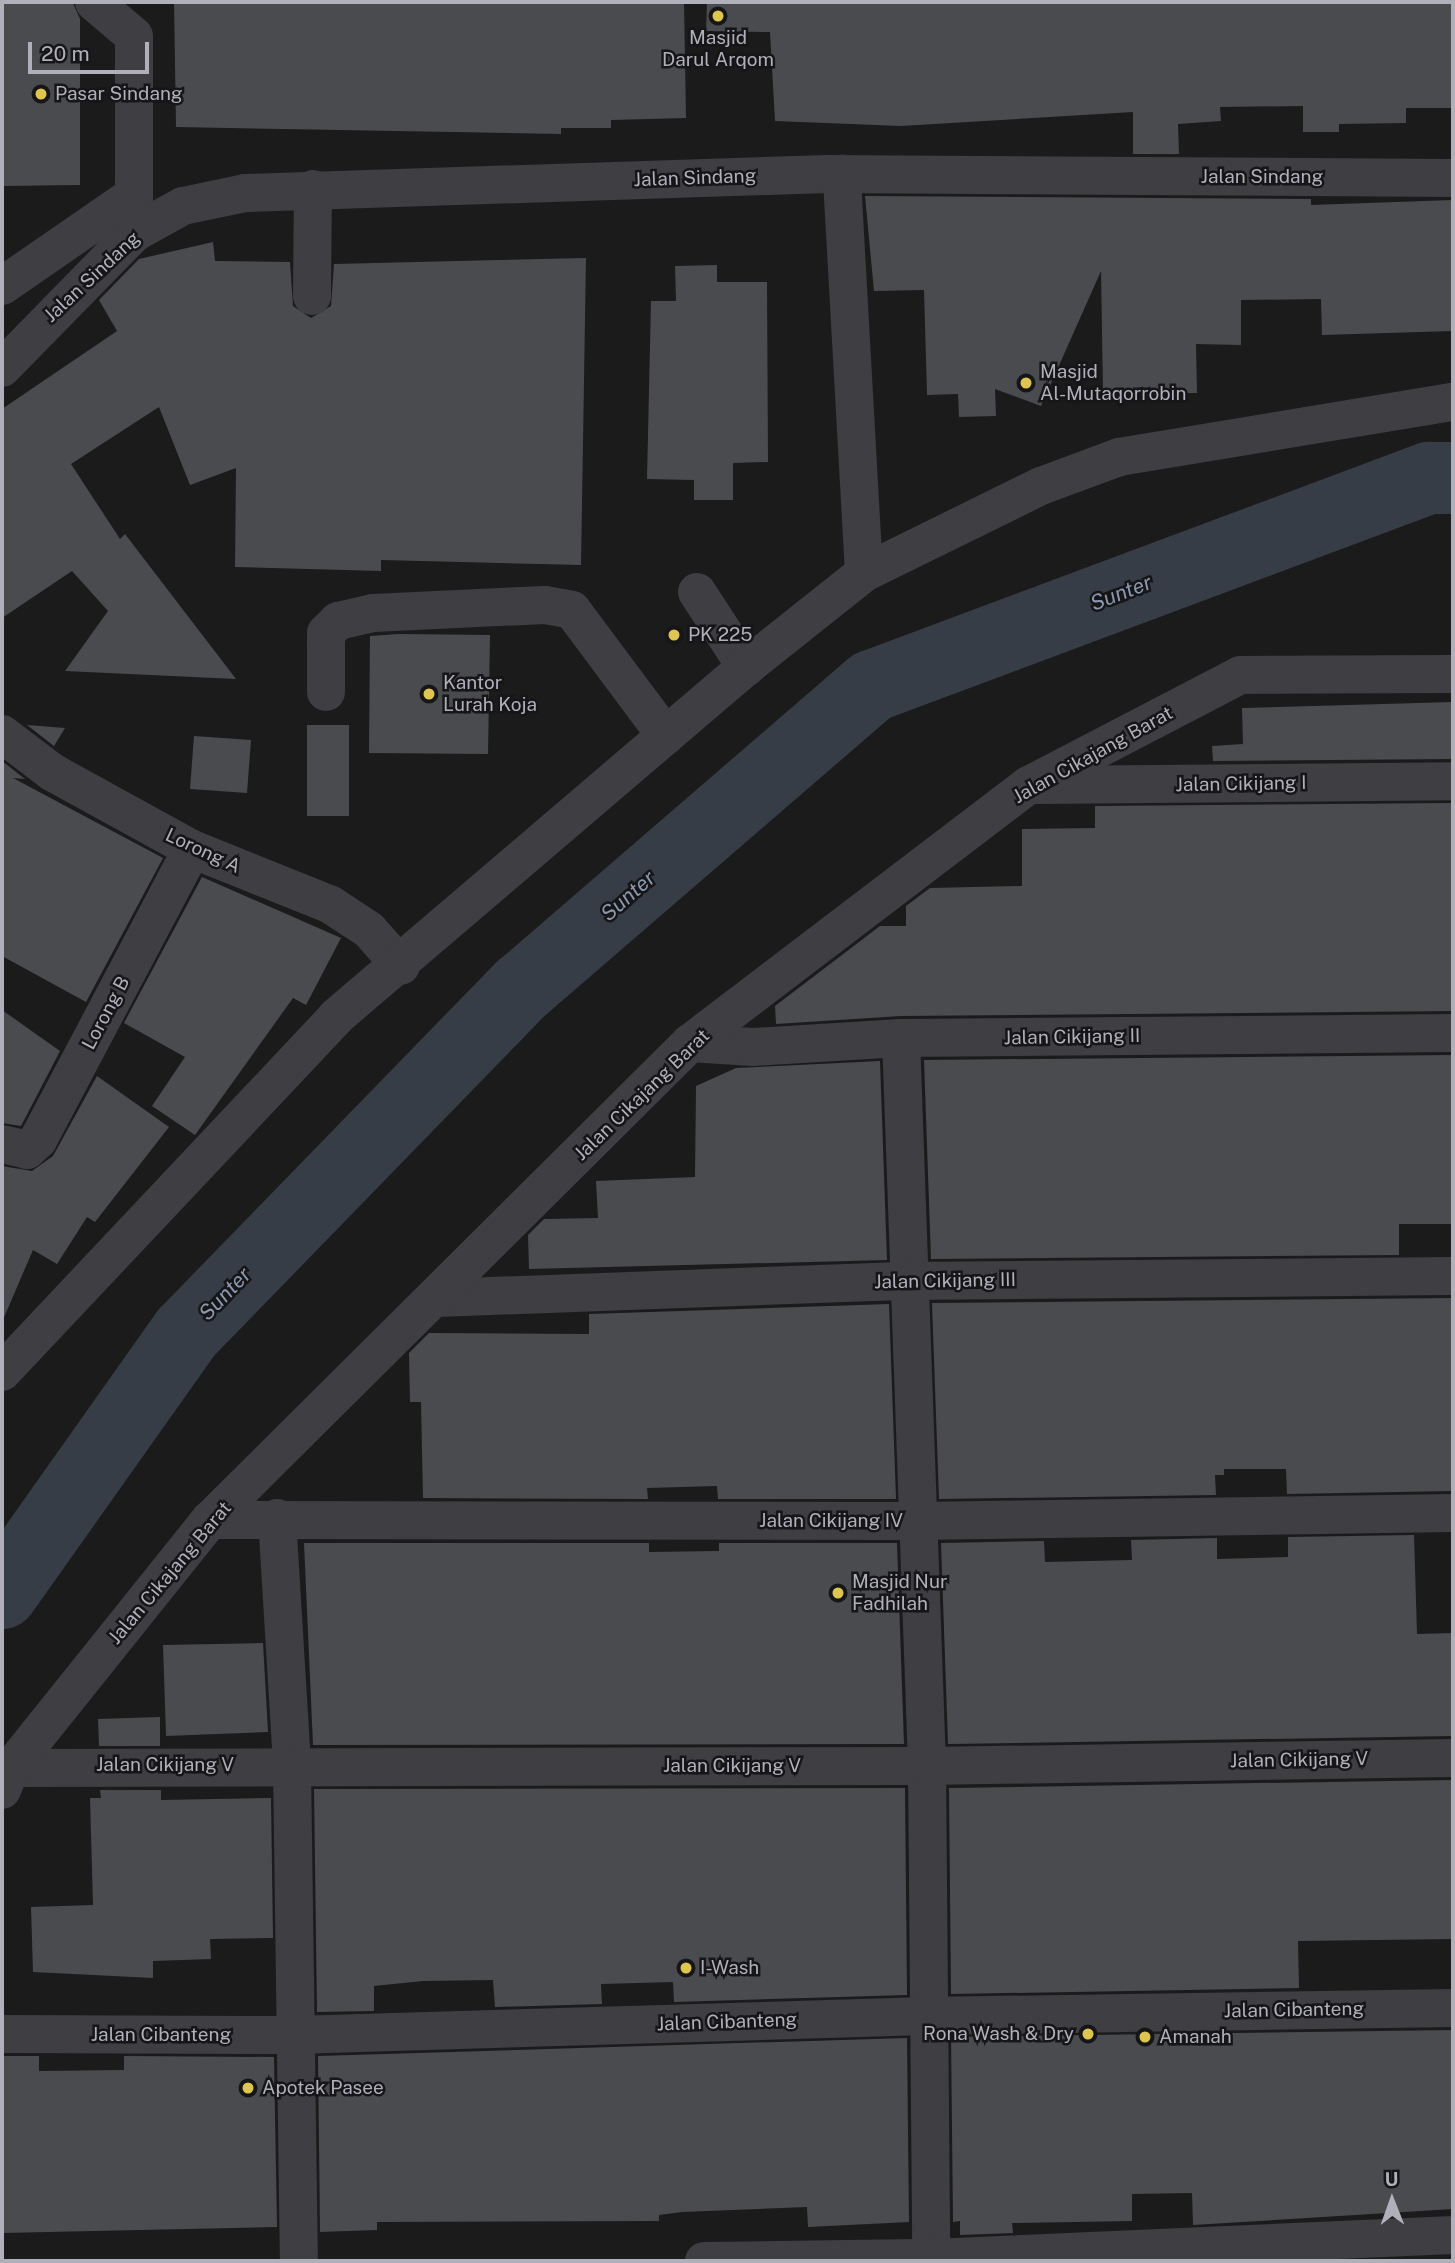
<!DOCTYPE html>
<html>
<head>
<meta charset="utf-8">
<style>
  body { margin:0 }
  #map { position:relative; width:1455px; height:2263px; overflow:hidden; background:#1b1b1c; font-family:"Public Sans",sans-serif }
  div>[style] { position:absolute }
  .river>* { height:72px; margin:-36px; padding:0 36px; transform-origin:36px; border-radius:36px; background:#373d46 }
  .building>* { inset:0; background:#4a4b4e }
  .minor>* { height:38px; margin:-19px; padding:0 19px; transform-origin:19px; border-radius:19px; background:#3e3e43 }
  .dots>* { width:19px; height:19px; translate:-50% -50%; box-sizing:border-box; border:4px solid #161517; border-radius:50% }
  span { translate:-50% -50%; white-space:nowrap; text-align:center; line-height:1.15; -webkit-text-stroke:5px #161517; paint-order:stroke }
  .poi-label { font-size:19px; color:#afb0ba }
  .left { translate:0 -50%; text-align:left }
  .right { translate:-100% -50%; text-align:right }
  .street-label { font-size:19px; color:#afb0ba }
  .water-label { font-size:21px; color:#8a99b1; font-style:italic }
  .frame { position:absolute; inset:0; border:4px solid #afb0ba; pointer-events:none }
  .north { position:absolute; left:1357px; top:2165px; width:70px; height:70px; -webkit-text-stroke:5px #161517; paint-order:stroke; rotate:359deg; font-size:19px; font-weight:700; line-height:28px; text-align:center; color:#afb0ba }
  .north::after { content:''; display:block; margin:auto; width:24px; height:32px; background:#afb0ba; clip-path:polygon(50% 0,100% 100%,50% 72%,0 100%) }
  .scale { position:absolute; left:28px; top:42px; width:121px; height:32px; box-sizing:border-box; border:4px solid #afb0ba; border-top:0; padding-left:9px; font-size:21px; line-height:24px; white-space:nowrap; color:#afb0ba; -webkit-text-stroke:5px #161517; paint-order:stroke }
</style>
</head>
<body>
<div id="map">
  <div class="river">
    <i style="left:2px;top:1593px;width:319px;rotate:-54.7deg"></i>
    <i style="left:186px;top:1333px;width:483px;rotate:-45.8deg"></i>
    <i style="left:523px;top:987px;width:461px;rotate:-40.8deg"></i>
    <i style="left:872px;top:686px;width:595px;rotate:-20.48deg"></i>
    <i style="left:1429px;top:478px;width:24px"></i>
  </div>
  <div class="building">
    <i style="clip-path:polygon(174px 2px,684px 2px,686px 118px,611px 120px,611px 128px,561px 128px,561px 134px,176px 127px)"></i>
    <i style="clip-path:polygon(707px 2px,1453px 2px,1453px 108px,1406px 108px,1406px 123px,1339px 124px,1339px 132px,1303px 132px,1303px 106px,1220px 107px,1221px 121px,1178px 124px,1179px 154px,1133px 154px,1133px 112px,901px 126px,775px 121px,770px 32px,706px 31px)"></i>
    <i style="clip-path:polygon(2px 3px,73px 3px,80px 19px,80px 185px,2px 186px)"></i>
    <i style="clip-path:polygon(865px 196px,1311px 199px,1311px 205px,1453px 200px,1453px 331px,1322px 335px,1321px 299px,1241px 300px,1241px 345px,1196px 344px,1197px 393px,1103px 394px,1101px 271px,1041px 406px,995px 389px,996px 416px,959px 417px,958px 394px,927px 395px,924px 290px,874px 291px)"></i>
    <i style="clip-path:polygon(213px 242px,215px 261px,290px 262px,293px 306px,311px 318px,331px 306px,334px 264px,586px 258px,581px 565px,381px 560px,381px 571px,235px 567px,236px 468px,190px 485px,159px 407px,71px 464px,120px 539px,125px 534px,236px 679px,65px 671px,108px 611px,72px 571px,2px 618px,2px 409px,117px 331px,99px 300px,139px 259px)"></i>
    <i style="clip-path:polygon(717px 265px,717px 282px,767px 282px,768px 462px,733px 463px,733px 500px,694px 500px,694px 480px,647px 479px,651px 301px,676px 301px,675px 266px)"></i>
    <i style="clip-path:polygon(399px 634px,490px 635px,488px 754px,369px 753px,370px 636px)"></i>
    <i style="clip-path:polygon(1453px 702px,1453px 759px,1213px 761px,1212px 746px,1243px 744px,1242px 708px)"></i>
    <i style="clip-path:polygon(27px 725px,65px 728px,54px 746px)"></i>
    <i style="clip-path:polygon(307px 725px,349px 725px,349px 816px,307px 816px)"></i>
    <i style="clip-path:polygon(194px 736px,251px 740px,247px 793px,190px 789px)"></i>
    <i style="clip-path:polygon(2px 761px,25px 779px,13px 778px,163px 858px,86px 1002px,2px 956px)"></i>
    <i style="clip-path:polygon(1453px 803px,1453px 1011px,901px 1016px,776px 1024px,775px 1006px,880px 926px,906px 926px,906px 906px,930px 888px,1022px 886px,1022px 829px,1095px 828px,1095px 806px)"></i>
    <i style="clip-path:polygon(202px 877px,341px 938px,306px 1005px,293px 998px,195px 1135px,152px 1106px,185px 1057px,124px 1023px)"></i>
    <i style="clip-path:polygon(2px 1010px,60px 1051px,21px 1126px,2px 1123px)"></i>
    <i style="clip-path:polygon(1453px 1055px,1453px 1224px,1399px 1224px,1399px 1255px,931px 1259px,924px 1060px)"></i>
    <i style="clip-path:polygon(880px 1061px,887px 1260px,529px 1269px,528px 1235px,544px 1219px,598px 1218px,596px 1181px,695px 1177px,696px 1086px,736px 1068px)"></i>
    <i style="clip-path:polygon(97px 1076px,169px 1127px,95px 1222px,87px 1217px,57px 1264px,33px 1250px,2px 1322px,2px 1166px,32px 1171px,53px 1156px)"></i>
    <i style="clip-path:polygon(1453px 1298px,1453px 1491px,1287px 1494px,1286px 1469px,1224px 1469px,1224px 1475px,1215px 1475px,1216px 1495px,939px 1499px,932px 1303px)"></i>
    <i style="clip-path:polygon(889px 1304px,896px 1499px,718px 1499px,717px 1486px,647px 1488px,648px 1499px,423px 1498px,421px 1402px,410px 1402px,409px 1353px,429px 1333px,589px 1334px,589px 1314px)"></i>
    <i style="clip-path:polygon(1414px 1535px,1417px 1634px,1453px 1633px,1453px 1736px,948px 1744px,941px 1543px,1044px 1541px,1045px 1562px,1132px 1560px,1131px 1540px,1217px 1538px,1217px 1559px,1288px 1557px,1288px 1537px)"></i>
    <i style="clip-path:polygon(304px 1543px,649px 1543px,649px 1552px,719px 1551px,719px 1543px,897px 1543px,904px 1744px,313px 1745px)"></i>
    <i style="clip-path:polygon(263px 1643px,268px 1732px,166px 1736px,163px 1645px)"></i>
    <i style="clip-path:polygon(160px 1717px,160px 1746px,99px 1746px,98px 1719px)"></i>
    <i style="clip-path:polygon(1453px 1780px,1453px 1939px,1298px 1941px,1299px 1988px,951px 1994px,949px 1788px)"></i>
    <i style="clip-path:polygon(905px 1788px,907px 1995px,674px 2002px,673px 1982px,601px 1984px,602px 2004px,495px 2007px,493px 1980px,423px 1981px,374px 1986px,374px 2011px,317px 2012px,314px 1789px)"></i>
    <i style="clip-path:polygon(100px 1790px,161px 1790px,161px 1800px,271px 1798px,273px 1938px,210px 1939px,211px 1959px,153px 1961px,153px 1978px,33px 1972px,31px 1907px,93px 1905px,90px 1798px,101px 1798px)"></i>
    <i style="clip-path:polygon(1453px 2030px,1453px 2209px,1193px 2225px,1192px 2193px,1132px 2194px,1132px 2221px,1012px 2223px,1013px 2233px,960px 2235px,960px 2221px,953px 2222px,951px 2037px)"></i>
    <i style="clip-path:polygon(907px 2038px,909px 2222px,808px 2227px,807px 2207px,682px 2212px,659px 2215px,659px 2221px,377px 2222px,377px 2230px,320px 2232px,318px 2056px)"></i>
    <i style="clip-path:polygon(2px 2056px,39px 2056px,39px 2071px,124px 2070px,124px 2056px,274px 2057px,277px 2227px,2px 2233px)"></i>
  </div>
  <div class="minor">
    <i style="left:94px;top:2px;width:52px;rotate:40.4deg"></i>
    <i style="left:134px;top:36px;width:197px;rotate:90deg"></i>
    <i style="left:2px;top:286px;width:160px;rotate:-34.6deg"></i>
    <i style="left:312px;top:296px;width:107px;rotate:-89.5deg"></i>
    <i style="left:2px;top:368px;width:189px;rotate:-45.6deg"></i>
    <i style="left:134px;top:233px;width:56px;rotate:-28.9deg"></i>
    <i style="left:183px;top:206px;width:63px;rotate:-11.8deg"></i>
    <i style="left:245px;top:193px;width:583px;rotate:-1.87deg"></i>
    <i style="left:828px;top:174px;width:625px;rotate:0.37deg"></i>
    <i style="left:864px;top:573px;width:197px;rotate:-26.2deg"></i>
    <i style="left:1041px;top:486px;width:83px;rotate:-20.4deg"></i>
    <i style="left:1119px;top:457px;width:338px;rotate:-9.4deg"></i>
    <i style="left:697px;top:592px;width:90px;rotate:56.8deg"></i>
    <i style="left:326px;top:692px;width:59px;rotate:-90deg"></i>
    <i style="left:326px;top:633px;width:17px;rotate:-45deg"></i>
    <i style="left:338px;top:621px;width:36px;rotate:-13deg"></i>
    <i style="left:373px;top:613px;width:172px;rotate:-2.7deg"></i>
    <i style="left:545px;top:605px;width:27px;rotate:10deg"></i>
    <i style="left:572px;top:610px;width:157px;rotate:53.3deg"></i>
    <i style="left:2px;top:734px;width:63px;rotate:37.2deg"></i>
    <i style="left:52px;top:772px;width:160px;rotate:28.8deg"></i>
    <i style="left:192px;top:849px;width:150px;rotate:21.9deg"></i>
    <i style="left:331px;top:905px;width:45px;rotate:33.3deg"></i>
    <i style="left:369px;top:930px;width:48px;rotate:48.4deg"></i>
    <i style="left:1035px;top:785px;width:418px;rotate:-0.5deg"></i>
    <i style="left:901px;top:1038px;width:728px;rotate:87.95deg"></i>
    <i style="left:927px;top:1766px;width:495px;rotate:89.5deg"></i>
    <i style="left:690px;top:1043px;width:63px;rotate:3.6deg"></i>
    <i style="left:753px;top:1047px;width:148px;rotate:-3.5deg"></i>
    <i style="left:901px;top:1038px;width:552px;rotate:-0.52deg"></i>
    <i style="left:2px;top:1144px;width:26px;rotate:13deg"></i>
    <i style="left:27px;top:1150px;width:15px;rotate:-42deg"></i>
    <i style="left:38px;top:1140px;width:329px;rotate:-62.1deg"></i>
    <i style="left:437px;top:1298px;width:472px;rotate:-2.1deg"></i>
    <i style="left:909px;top:1281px;width:544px;rotate:-0.53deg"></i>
    <i style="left:2px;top:1372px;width:487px;rotate:-46.7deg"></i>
    <i style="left:336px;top:1017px;width:539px;rotate:-40.49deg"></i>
    <i style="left:746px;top:667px;width:151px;rotate:-38.5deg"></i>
    <i style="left:864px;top:573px;width:400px;rotate:-93.2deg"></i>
    <i style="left:277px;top:1518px;width:248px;rotate:86.5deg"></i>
    <i style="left:292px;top:1766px;width:495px;rotate:89.2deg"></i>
    <i style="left:210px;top:1520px;width:706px;rotate:0.08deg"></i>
    <i style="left:916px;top:1521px;width:537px;rotate:-0.85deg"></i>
    <i style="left:11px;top:1768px;width:916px;rotate:-0.13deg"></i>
    <i style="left:927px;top:1766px;width:526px;rotate:-0.87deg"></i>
    <i style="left:2px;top:1790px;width:24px;rotate:-68deg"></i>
    <i style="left:11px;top:1768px;width:318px;rotate:-51.3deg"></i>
    <i style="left:210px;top:1520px;width:677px;rotate:-44.82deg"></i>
    <i style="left:690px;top:1043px;width:426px;rotate:-37.3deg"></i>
    <i style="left:1029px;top:785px;width:238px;rotate:-27.5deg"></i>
    <i style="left:1240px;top:675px;width:213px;rotate:-0.3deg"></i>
    <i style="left:2px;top:2034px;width:292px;rotate:0.2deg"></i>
    <i style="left:294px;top:2035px;width:632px;rotate:-1.72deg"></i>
    <i style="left:926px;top:2016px;width:527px;rotate:-0.87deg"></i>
    <i style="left:704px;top:2261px;width:227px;rotate:-0.8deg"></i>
    <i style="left:931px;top:2258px;width:523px;rotate:-2.52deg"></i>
  </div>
  <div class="dots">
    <i style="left:718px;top:16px;background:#dec550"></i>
    <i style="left:41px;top:94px;background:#dec550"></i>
    <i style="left:1026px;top:383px;background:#dec550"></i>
    <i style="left:674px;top:635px;background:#dec550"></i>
    <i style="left:429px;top:694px;background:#dec550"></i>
    <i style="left:838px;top:1593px;background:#dec550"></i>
    <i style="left:686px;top:1968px;background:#dec550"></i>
    <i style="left:1088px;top:2034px;background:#dec550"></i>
    <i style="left:1145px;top:2037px;background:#dec550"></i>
    <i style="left:248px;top:2088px;background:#dec550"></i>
  </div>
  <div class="poi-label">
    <span style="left:718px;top:49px">Masjid<br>Darul Arqom</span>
    <span class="left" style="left:55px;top:94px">Pasar Sindang</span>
    <span class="left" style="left:1040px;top:383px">Masjid<br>Al-Mutaqorrobin</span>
    <span class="left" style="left:688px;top:635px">PK 225</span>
    <span class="left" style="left:443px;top:694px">Kantor<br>Lurah Koja</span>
    <span class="left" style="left:852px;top:1593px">Masjid Nur<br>Fadhilah</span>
    <span class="left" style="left:700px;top:1968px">I-Wash</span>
    <span class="right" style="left:1074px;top:2034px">Rona Wash &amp; Dry</span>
    <span class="left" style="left:1159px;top:2037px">Amanah</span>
    <span class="left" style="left:262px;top:2088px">Apotek Pasee</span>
  </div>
  <div class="street-label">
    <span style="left:1262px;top:177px">Jalan Sindang</span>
    <span style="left:695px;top:178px;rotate:-2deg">Jalan Sindang</span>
    <span style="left:92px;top:277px;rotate:-43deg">Jalan Sindang</span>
    <span style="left:1093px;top:755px;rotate:-29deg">Jalan Cikajang Barat</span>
    <span style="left:1241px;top:784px;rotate:-1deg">Jalan Cikijang I</span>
    <span style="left:203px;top:851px;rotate:25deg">Lorong A</span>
    <span style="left:106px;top:1013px;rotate:-62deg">Lorong B</span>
    <span style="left:1072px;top:1037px;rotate:-1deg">Jalan Cikijang II</span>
    <span style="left:642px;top:1095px;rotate:-44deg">Jalan Cikajang Barat</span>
    <span style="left:945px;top:1281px;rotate:-1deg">Jalan Cikijang III</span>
    <span style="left:831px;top:1521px">Jalan Cikijang IV</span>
    <span style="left:170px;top:1573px;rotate:-50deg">Jalan Cikajang Barat</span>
    <span style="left:1299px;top:1760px;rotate:-1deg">Jalan Cikijang V</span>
    <span style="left:165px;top:1765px">Jalan Cikijang V</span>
    <span style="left:732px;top:1766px">Jalan Cikijang V</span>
    <span style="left:1294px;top:2010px;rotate:-1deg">Jalan Cibanteng</span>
    <span style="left:727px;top:2022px;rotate:-2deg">Jalan Cibanteng</span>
    <span style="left:161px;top:2035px">Jalan Cibanteng</span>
  </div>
  <div class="water-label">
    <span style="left:1121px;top:593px;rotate:-21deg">Sunter</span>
    <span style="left:628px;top:896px;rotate:-41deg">Sunter</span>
    <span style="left:225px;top:1294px;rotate:-46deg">Sunter</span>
  </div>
  <div class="frame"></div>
  <div class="north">U</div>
  <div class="scale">20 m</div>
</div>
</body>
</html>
